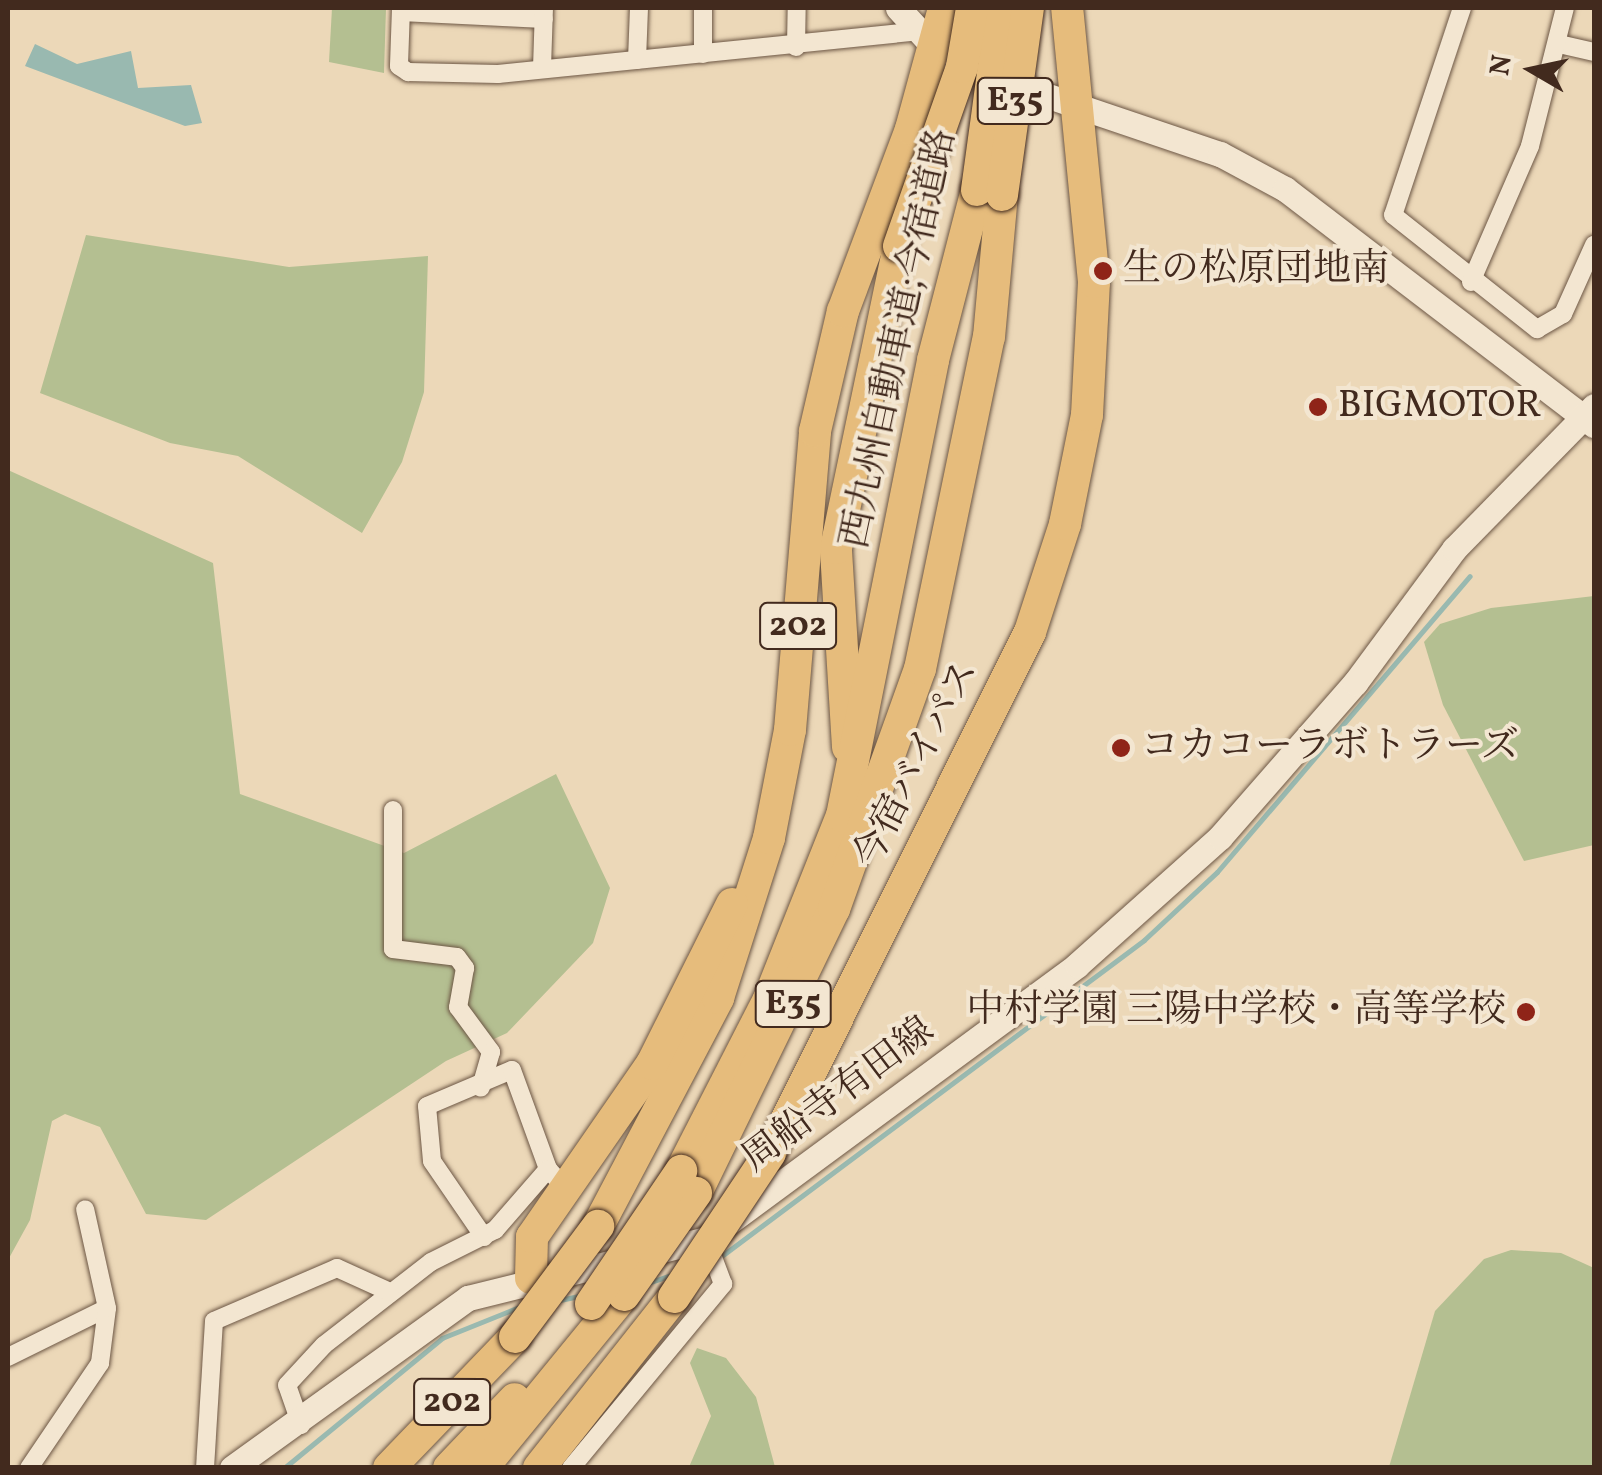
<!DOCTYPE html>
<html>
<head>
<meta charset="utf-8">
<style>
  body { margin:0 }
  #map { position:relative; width:1602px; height:1475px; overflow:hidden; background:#ecd8b8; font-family:Vollkorn,"Noto Serif JP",serif }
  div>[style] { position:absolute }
  .green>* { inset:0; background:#b4bf91 }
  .water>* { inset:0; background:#99b9b0 }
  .stream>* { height:5px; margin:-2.5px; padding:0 2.5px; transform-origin:2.5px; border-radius:2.5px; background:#99b9b0 }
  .roads { filter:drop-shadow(0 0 2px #6c5644) drop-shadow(0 0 2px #6c5644) }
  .street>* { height:18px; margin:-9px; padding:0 9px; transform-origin:9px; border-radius:9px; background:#f3e6d1 }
  .secondary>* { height:25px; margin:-12.5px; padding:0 12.5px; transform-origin:12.5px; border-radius:12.5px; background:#f3e6d1 }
  .highway>* { height:32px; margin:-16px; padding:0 16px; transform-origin:16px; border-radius:16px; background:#e6bc7c }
  .bridges { filter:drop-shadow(0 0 2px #422a1e) drop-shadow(0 0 2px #422a1e) }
  .highway-bridge>* { height:32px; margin:-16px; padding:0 16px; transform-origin:16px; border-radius:16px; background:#e6bc7c }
  .dots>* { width:28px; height:28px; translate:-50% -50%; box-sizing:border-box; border:5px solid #f3e6d1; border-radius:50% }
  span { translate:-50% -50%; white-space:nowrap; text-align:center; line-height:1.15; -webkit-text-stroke:8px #f3e6d1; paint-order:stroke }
  .shield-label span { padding:2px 8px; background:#f3e6d1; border:2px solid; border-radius:8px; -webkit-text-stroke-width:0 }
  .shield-label { font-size:35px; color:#422a1e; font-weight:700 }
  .poi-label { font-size:38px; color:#422a1e }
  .left { translate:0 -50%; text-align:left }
  .right { translate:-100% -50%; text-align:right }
  .street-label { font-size:38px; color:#422a1e }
  .frame { position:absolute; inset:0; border:10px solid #422a1e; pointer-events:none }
  .north { position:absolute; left:1482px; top:20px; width:100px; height:100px; -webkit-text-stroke:8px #f3e6d1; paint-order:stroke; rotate:279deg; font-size:28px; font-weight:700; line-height:40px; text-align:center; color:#422a1e }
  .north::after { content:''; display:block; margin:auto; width:35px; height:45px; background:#422a1e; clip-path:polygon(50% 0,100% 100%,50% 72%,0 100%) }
</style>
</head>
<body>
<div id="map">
  <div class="green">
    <i style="clip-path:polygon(332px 8px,386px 8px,384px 73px,329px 62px)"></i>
    <i style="clip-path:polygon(86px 235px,289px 267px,428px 256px,424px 392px,402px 462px,362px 533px,238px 456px,170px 443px,40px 393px)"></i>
    <i style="clip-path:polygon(8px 470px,213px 563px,240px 794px,404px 853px,556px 774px,610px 888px,593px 943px,507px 1033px,446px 1061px,206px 1220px,146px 1214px,100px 1127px,65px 1114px,52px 1121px,30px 1220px,8px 1260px)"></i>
    <i style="clip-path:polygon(1594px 596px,1594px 845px,1524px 861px,1443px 705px,1424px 642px,1440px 624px,1491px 608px)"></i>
    <i style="clip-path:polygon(1511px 1250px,1561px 1253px,1594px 1268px,1594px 1467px,1389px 1467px,1435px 1311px,1484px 1259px)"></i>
    <i style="clip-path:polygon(697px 1348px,726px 1358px,756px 1397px,775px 1467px,689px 1467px,711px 1416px,690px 1363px)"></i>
  </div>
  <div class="water">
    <i style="clip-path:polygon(35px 44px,77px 64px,131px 51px,138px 88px,191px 85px,202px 123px,185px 126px,25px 66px)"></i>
  </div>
  <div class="stream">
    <i style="left:723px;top:1255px;width:526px;rotate:-36.8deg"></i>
    <i style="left:1144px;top:940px;width:100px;rotate:-43deg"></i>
    <i style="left:1217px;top:872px;width:389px;rotate:-49.5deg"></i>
    <i style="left:648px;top:1283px;width:24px;rotate:-19deg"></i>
    <i style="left:560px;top:1300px;width:24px;rotate:-12deg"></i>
    <i style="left:284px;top:1468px;width:205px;rotate:-39.4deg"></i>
    <i style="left:442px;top:1338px;width:83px;rotate:-21.9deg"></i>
  </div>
  <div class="roads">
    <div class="street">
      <i style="left:401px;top:8px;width:58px;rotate:92deg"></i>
      <i style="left:399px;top:66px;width:11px;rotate:34deg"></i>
      <i style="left:408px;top:72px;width:90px;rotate:1.3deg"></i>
      <i style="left:498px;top:74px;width:422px;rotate:-5.8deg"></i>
      <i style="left:1462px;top:8px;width:218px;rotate:108.4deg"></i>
      <i style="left:1393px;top:215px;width:184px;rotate:38.4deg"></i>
      <i style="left:1537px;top:329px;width:30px;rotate:-30deg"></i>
      <i style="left:1563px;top:314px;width:76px;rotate:-65.8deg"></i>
      <i style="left:401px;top:12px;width:143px;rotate:2.8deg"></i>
      <i style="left:1559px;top:44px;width:36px;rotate:13deg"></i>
      <i style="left:796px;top:47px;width:39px;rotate:-89deg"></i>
      <i style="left:703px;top:54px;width:46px;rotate:-90deg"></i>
      <i style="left:637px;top:60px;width:52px;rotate:-87.8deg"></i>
      <i style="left:542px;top:68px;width:60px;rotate:-88.1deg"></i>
      <i style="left:1471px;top:282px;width:148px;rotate:-66.5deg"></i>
      <i style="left:1530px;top:146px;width:142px;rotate:-75.8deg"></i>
      <i style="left:393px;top:810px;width:139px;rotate:90deg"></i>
      <i style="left:393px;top:949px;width:64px;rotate:7.1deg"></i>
      <i style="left:457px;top:957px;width:14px;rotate:54deg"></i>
      <i style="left:465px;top:968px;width:40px;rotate:100deg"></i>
      <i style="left:458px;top:1007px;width:56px;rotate:53.7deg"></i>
      <i style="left:491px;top:1052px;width:37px;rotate:106deg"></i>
      <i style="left:484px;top:1237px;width:92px;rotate:-124.4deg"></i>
      <i style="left:432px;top:1161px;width:55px;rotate:-95.2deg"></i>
      <i style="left:427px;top:1106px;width:92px;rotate:-23deg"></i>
      <i style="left:512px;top:1070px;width:105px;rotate:70deg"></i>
      <i style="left:8px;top:1357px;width:110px;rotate:-26.3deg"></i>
      <i style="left:301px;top:1425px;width:42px;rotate:-109.3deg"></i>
      <i style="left:287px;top:1385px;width:54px;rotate:-47.2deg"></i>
      <i style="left:324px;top:1345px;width:135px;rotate:-37.8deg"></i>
      <i style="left:431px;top:1262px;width:72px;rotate:-26.6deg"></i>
      <i style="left:495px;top:1230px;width:81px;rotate:-49deg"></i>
      <i style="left:548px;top:1169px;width:27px;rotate:48deg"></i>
      <i style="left:29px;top:1468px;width:127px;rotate:-55.9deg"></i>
      <i style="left:100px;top:1363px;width:55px;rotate:-82.7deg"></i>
      <i style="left:107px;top:1308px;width:101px;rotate:-102.5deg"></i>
      <i style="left:205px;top:1468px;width:147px;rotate:-86.5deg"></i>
      <i style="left:214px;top:1321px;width:134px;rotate:-23.3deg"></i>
      <i style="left:337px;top:1268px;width:58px;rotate:24.4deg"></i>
      <i style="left:571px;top:1468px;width:239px;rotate:-50.4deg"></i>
      <i style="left:723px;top:1284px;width:43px;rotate:-110.6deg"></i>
    </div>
    <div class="secondary">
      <i style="left:898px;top:8px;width:64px;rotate:47.5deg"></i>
      <i style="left:1001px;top:80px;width:231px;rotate:18.7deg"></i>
      <i style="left:1220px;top:154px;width:74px;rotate:28.3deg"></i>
      <i style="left:1285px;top:189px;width:389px;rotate:37.4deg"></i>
      <i style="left:232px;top:1468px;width:291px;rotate:-35.8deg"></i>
      <i style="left:468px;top:1298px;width:245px;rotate:-13.9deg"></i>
      <i style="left:706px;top:1239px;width:461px;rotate:-36.4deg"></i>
      <i style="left:1077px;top:965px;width:192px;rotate:-41.8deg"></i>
      <i style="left:1220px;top:837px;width:205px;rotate:-48.8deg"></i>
      <i style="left:1355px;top:683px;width:167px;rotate:-53.5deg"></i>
      <i style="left:1454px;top:549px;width:200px;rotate:-45.6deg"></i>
    </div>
    <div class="highway">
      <i style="left:848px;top:747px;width:199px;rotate:-93.5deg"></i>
      <i style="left:836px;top:548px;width:309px;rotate:-78.2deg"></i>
      <i style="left:770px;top:1153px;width:582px;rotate:-63.48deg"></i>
      <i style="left:1030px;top:632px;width:114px;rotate:-72deg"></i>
      <i style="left:1065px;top:524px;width:111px;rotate:-78.6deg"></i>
      <i style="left:1087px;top:415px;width:133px;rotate:-87deg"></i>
      <i style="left:1094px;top:282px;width:275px;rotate:-95.6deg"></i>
      <i style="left:681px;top:1171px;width:193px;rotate:-62.9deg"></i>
      <i style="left:769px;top:999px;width:197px;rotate:-68.3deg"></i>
      <i style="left:842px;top:816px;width:465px;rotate:-78.7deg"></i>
      <i style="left:933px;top:360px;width:176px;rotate:-75.5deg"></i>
      <i style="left:696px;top:1193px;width:316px;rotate:-64.1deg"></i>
      <i style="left:834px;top:909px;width:255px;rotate:-70.3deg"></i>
      <i style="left:920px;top:669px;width:339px;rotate:-78.3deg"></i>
      <i style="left:989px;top:337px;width:143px;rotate:-84.8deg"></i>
      <i style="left:598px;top:1226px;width:258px;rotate:-62.2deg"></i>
      <i style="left:718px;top:998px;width:168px;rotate:-72.3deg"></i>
      <i style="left:769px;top:838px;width:110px;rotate:-79deg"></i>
      <i style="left:790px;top:730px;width:300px;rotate:-85.2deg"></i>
      <i style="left:815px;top:431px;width:123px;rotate:-76.9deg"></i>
      <i style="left:843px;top:311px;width:194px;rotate:-69.5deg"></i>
      <i style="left:911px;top:129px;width:125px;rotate:-74.7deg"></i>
      <i style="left:531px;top:1278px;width:41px;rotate:-88.6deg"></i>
      <i style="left:532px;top:1237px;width:211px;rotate:-55.3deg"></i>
      <i style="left:652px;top:1064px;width:179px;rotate:-63.4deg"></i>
      <i style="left:389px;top:1468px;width:182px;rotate:-46.1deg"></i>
      <i style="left:449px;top:1468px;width:95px;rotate:-46.3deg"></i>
      <i style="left:482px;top:1468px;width:222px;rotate:-50.7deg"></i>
      <i style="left:539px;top:1468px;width:218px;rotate:-51.7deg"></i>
    </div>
  </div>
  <div class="bridges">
    <div class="highway-bridge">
      <i style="left:977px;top:190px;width:184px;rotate:-82.2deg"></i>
      <i style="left:1002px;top:195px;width:189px;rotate:-82.1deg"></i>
      <i style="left:899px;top:246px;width:190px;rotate:-70.6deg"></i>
      <i style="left:962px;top:67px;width:60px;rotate:-80.4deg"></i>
      <i style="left:624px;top:1295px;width:125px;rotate:-54.8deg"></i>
      <i style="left:674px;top:1297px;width:173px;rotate:-56.3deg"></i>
      <i style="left:591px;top:1304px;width:161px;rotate:-55.9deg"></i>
      <i style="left:515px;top:1337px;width:139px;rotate:-53.2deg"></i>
    </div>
  </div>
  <div class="dots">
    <i style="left:1103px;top:271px;background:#8f2418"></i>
    <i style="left:1318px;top:407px;background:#8f2418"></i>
    <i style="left:1121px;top:748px;background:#8f2418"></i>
    <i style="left:1526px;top:1012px;background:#8f2418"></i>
  </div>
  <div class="shield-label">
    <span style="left:1015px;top:101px">E35</span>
    <span style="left:798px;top:626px">202</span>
    <span style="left:793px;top:1004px">E35</span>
    <span style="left:452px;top:1402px">202</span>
  </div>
  <div class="poi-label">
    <span class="left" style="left:1123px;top:271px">生の松原団地南</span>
    <span class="left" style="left:1338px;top:407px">BIGMOTOR</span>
    <span class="left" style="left:1141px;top:748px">コカコーラボトラーズ</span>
    <span class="right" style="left:1506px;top:1012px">中村学園 三陽中学校・高等学校</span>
  </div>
  <div class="street-label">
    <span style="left:900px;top:339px;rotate:-78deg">西九州自動車道;今宿道路</span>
    <span style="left:918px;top:765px;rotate:-63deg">今宿バイパス</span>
    <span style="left:839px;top:1096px;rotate:-37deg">周船寺有田線</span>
  </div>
  <div class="frame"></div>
  <div class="north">N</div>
</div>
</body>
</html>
